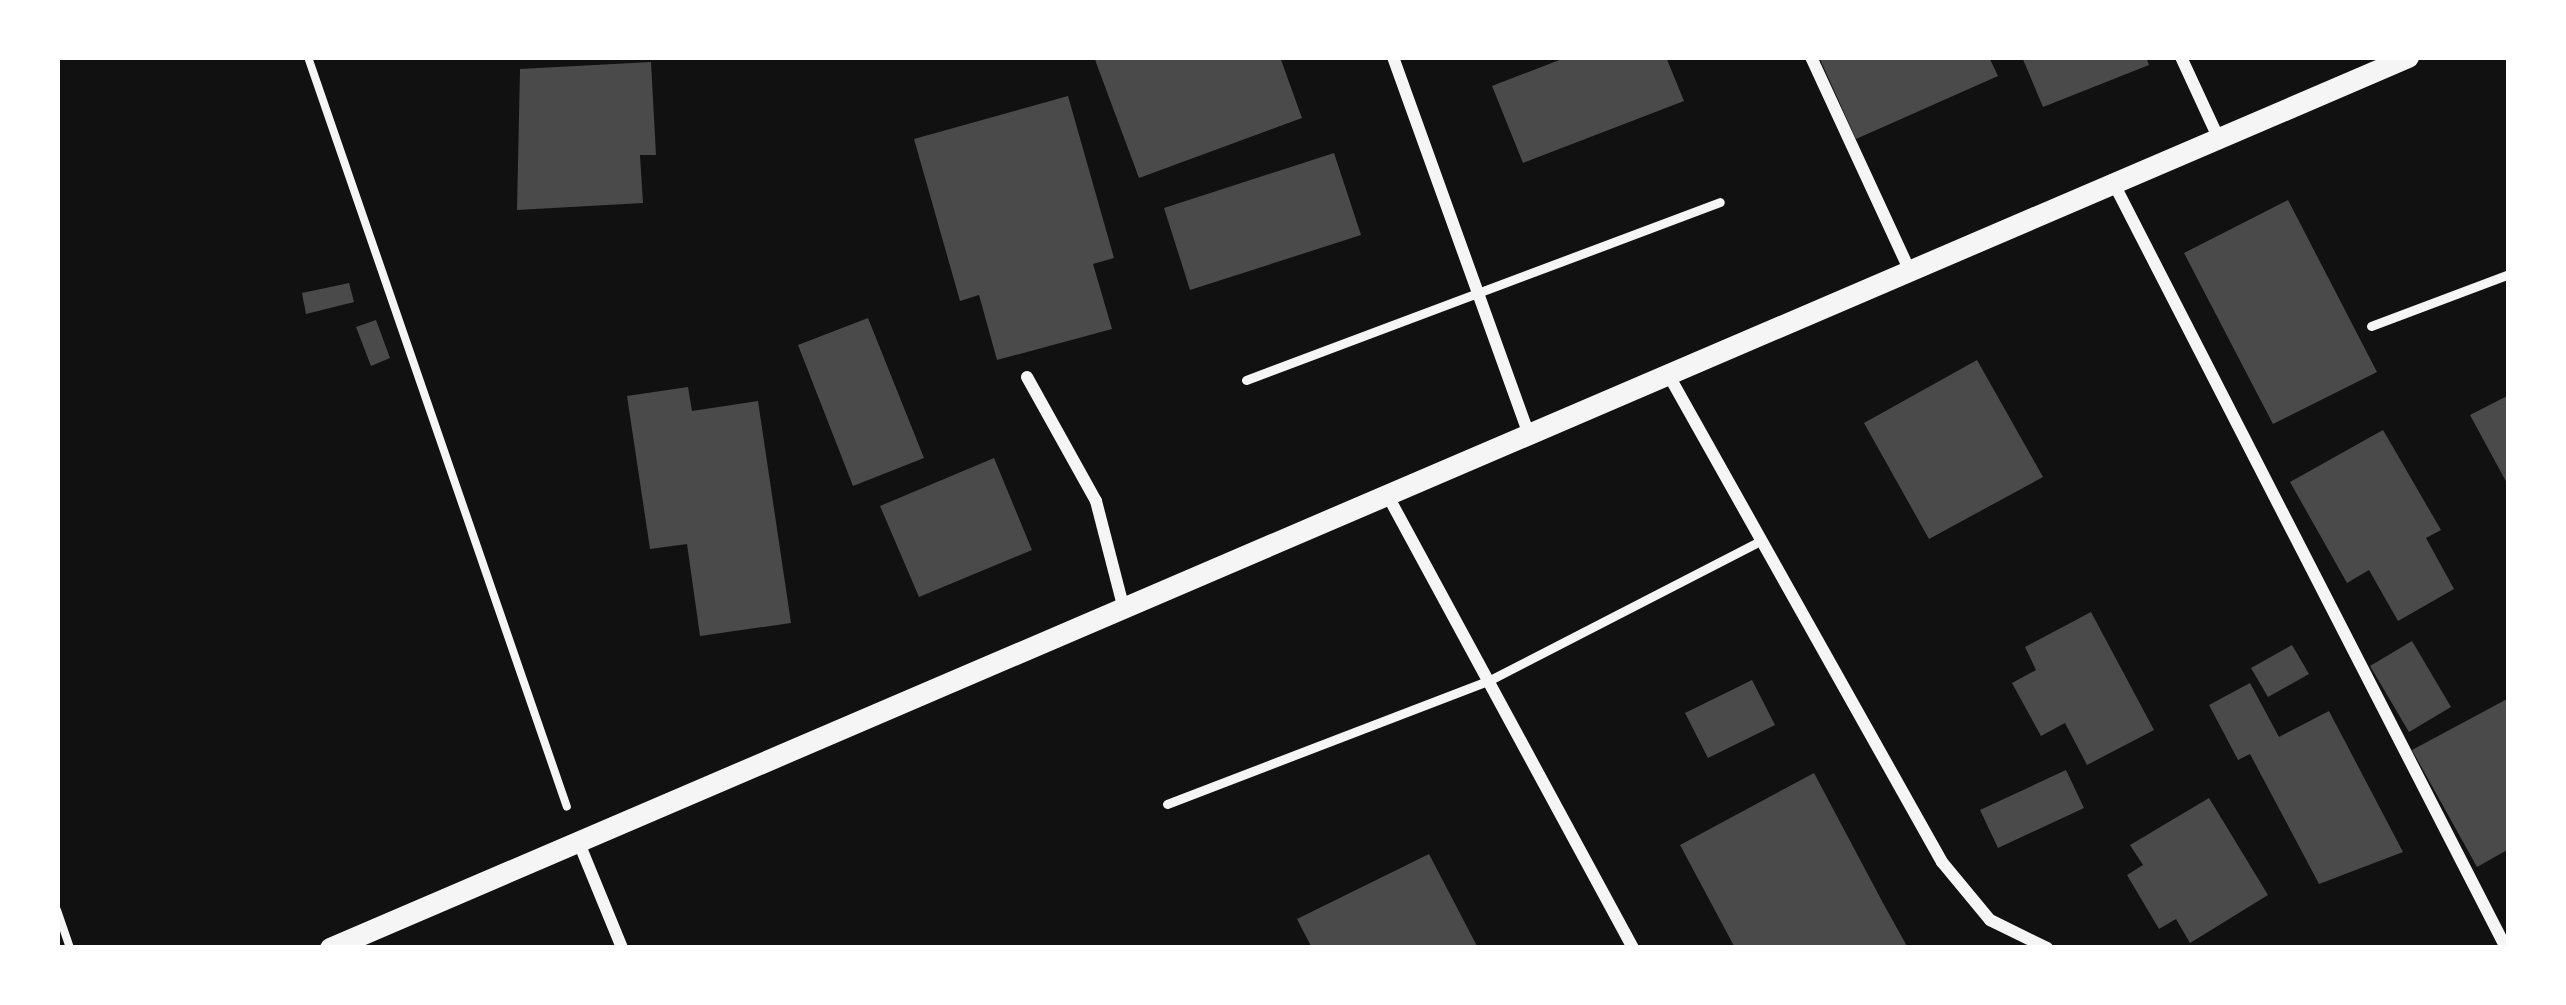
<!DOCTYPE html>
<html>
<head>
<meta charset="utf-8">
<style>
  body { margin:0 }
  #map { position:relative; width:2566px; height:1005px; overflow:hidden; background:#111; font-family:"Work Sans",sans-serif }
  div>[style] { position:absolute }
  .building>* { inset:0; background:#4a4a4a }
  .path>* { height:8px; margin:-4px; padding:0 4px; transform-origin:4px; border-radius:4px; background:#f5f5f5 }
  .service>* { height:9px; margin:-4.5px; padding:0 4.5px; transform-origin:4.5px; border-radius:4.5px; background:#f5f5f5 }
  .minor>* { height:12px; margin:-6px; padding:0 6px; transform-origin:6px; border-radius:6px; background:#f5f5f5 }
  .tertiary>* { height:21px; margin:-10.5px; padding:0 10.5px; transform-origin:10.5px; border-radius:10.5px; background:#f5f5f5 }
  span { translate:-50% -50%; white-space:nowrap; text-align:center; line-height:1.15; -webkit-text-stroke:12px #fff; paint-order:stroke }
  .frame { position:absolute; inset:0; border:60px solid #fff; pointer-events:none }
</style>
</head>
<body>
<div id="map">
  <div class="building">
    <i style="clip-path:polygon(1094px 57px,1280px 57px,1302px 118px,1139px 178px)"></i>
    <i style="clip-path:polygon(1567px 57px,1666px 57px,1684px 101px,1523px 163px,1492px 86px)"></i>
    <i style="clip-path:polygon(1819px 57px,1989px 57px,1998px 76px,1856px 139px)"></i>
    <i style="clip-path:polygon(2022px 57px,2146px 57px,2149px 65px,2043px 107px)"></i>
    <i style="clip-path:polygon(651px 62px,656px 155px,640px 155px,643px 203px,517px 210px,520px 69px)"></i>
    <i style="clip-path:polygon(1068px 96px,1114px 258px,1093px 264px,1112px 329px,997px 360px,979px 295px,960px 301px,914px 139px)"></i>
    <i style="clip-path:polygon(1334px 153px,1361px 235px,1190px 290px,1164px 208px)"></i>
    <i style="clip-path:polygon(2288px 200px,2377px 372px,2273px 424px,2184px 253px)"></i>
    <i style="clip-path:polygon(349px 283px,354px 302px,306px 314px,302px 293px)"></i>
    <i style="clip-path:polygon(868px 318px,924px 458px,853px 486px,798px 345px)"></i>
    <i style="clip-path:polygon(376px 320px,390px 358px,371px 366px,356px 327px)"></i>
    <i style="clip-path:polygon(1977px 360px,2043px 477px,1929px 539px,1864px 423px)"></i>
    <i style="clip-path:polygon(688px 387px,692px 411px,758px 401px,791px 623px,700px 636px,687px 544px,650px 549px,627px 396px)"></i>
    <i style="clip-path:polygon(2509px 395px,2509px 487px,2470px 415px)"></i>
    <i style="clip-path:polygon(2383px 430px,2441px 530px,2426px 538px,2454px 589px,2398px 621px,2369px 570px,2347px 583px,2290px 482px)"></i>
    <i style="clip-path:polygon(994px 458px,1032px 550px,919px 597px,880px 506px)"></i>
    <i style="clip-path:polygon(2091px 612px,2154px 730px,2087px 765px,2065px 723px,2041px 736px,2012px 683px,2036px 670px,2025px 647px)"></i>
    <i style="clip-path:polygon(2412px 641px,2451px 707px,2409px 732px,2370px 666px)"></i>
    <i style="clip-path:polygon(2292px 645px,2309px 674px,2268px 697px,2251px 668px)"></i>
    <i style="clip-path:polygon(1752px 680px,1775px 725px,1708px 758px,1685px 713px)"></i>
    <i style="clip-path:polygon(2250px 683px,2279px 737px,2329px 711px,2403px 852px,2319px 884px,2250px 754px,2238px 760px,2209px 705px)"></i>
    <i style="clip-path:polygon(2509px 698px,2509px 849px,2477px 867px,2412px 750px)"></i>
    <i style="clip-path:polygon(2066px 770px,2084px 808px,1998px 848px,1980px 810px)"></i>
    <i style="clip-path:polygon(1814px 773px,1883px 903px,1908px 948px,1735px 948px,1726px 931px,1680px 845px)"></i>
    <i style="clip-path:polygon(2209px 798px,2268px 895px,2190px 943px,2176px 919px,2159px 929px,2127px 875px,2143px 865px,2130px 845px)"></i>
    <i style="clip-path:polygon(1429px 854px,1478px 948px,1312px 948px,1297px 919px)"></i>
  </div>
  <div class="path">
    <i style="left:308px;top:57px;width:793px;rotate:70.95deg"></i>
    <i style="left:57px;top:910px;width:40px;rotate:71.1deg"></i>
  </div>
  <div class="service">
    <i style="left:2371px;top:326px;width:147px;rotate:-20.6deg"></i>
    <i style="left:1246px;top:380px;width:506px;rotate:-20.58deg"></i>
    <i style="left:1167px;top:804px;width:344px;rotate:-21deg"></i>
    <i style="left:1488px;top:681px;width:300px;rotate:-27.2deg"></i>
  </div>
  <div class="minor">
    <i style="left:1393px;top:57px;width:401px;rotate:70.2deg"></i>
    <i style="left:1811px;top:57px;width:231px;rotate:65.2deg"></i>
    <i style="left:2181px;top:57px;width:88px;rotate:65.2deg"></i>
    <i style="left:2112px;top:180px;width:863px;rotate:62.84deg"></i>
    <i style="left:1668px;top:374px;width:560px;rotate:60.69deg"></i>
    <i style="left:1942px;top:862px;width:75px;rotate:50.4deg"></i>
    <i style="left:1990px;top:920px;width:64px;rotate:26.2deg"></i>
    <i style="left:1027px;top:377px;width:142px;rotate:60.9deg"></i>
    <i style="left:1096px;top:501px;width:112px;rotate:75.5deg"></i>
    <i style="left:1389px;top:498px;width:512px;rotate:61.53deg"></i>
    <i style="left:579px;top:843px;width:113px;rotate:67.7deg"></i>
  </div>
  <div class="tertiary">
    <i style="left:330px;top:948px;width:2261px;rotate:-23.21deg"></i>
  </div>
  <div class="frame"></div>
</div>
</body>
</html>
